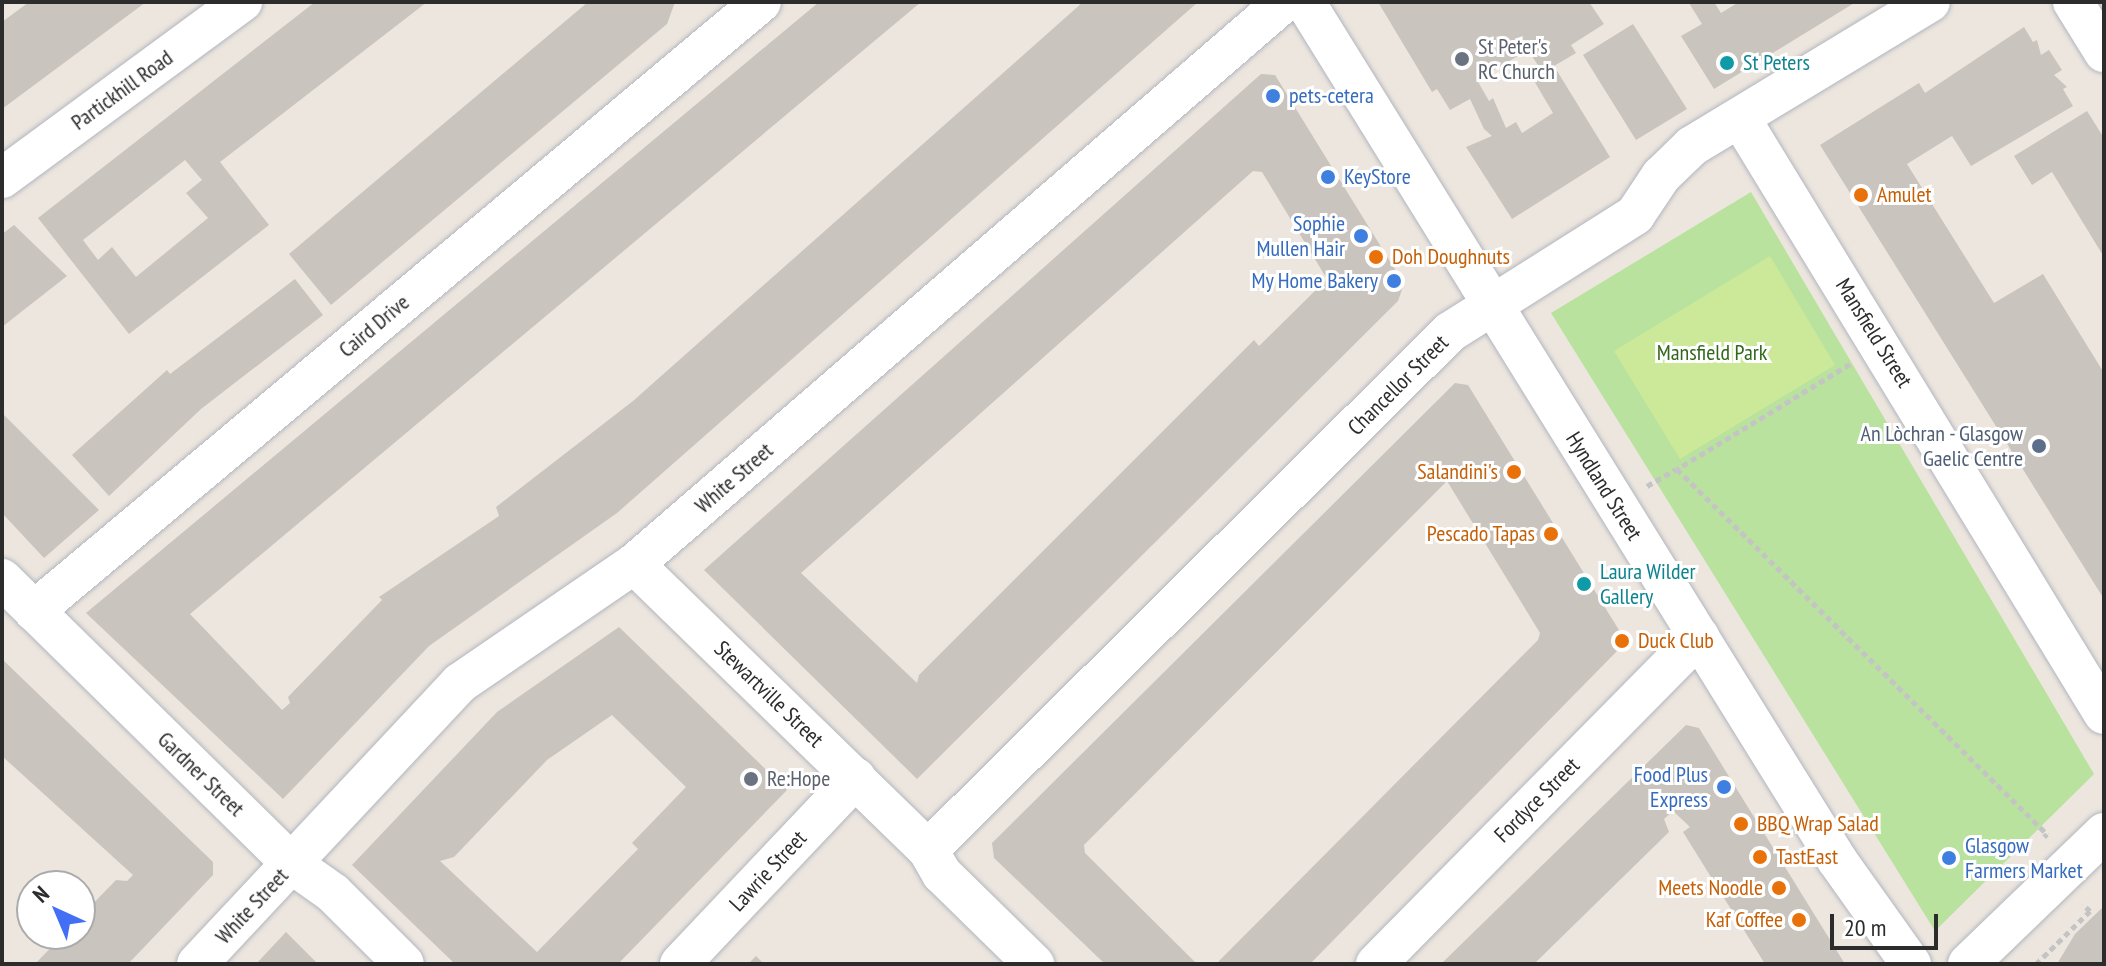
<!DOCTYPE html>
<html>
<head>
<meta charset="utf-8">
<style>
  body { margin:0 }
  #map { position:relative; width:2106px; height:966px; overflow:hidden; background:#ede6df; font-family:"PT Sans Narrow",sans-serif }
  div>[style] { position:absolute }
  .green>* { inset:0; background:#b8e29d }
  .pitch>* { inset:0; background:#cce999 }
  .building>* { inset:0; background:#c9c4bd }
  .path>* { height:5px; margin-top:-2.5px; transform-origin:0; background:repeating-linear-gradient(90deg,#c4c4c4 0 6px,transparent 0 10px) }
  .roads { filter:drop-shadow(0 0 2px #b2b6bf) drop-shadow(0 0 2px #b2b6bf) }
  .minor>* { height:40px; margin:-20px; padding:0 20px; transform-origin:20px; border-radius:20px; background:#fff }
  .dots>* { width:22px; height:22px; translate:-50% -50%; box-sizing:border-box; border:4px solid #fff; border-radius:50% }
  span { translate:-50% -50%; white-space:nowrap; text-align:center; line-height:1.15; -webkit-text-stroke:6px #fff; paint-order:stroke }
  .worship-label { font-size:22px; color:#5b616d }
  .left { translate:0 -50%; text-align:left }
  .culture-label { font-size:22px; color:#0d838f }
  .street-label { font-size:22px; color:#2c2c2c }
  .shop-label { font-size:22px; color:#366cbe }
  .right { translate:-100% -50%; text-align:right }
  .food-label { font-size:22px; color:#c56008 }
  .park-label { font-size:22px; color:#31681c }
  .service-label { font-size:22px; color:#4e5e75 }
  .frame { position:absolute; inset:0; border:4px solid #2c2c2c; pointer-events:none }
  .north { position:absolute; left:16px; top:870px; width:80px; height:80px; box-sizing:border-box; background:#fff; border:2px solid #ababab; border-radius:50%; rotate:316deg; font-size:22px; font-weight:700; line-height:32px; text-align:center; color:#2c2c2c }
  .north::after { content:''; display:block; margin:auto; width:28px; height:36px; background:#436ff5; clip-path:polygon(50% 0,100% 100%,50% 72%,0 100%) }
  .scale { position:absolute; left:1830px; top:914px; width:108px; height:36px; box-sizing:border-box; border:4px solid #2c2c2c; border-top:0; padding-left:10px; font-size:24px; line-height:28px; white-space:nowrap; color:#2c2c2c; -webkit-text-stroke:6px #fff; paint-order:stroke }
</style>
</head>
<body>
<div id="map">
  <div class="green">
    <i style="clip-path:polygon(1751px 192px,2094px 774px,1935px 931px,1551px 313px)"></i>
  </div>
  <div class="pitch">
    <i style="clip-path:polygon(1770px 256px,1835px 365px,1680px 459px,1614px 351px)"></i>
  </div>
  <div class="building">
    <i style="clip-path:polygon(29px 2px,146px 2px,2px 109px,2px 22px)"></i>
    <i style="clip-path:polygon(evenodd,315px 2px,427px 2px,220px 162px,269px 225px,129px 334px,38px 218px,315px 2px,185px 160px,202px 180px,186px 193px,208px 218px,136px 277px,112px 247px,98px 260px,83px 240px,185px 160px)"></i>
    <i style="clip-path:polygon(588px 2px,675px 2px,667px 24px,331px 305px,289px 254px)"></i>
    <i style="clip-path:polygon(819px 2px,921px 2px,190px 614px,282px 710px,290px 703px,288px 697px,382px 600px,379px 597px,499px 516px,496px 507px,633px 401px,1083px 2px,1198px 2px,617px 513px,429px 646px,283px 799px,86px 613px)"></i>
    <i style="clip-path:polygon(evenodd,1378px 2px,1589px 2px,1604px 24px,1571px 45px,1576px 53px,1554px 66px,1610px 157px,1512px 219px,1466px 147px,1492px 136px,1484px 129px,1470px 99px,1450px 110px,1437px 89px,1432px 92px,1378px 2px,1528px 50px,1543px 73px,1533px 79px,1553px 113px,1522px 133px,1516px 122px,1506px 128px,1493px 98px,1489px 101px,1477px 80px,1528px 50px)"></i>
    <i style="clip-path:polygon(1714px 2px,1721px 13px,1739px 2px,1856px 2px,1714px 89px,1681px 36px,1702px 24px,1689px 3px)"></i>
    <i style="clip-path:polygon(1633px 24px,1687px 109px,1636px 140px,1583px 55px)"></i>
    <i style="clip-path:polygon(2024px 27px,2033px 42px,2037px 40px,2041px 55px,2049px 50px,2062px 70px,2054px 75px,2067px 87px,2063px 89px,2073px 106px,1971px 166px,1952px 136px,1907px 164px,1994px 303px,2043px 274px,2104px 373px,2104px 599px,1820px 145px,1919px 83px,1925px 93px)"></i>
    <i style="clip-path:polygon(evenodd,1261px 74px,1275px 75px,1404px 284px,1398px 301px,917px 779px,704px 570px,1261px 74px,1253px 171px,1262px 172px,1327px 279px,1259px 346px,1254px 340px,919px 675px,917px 683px,801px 573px,1253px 171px)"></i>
    <i style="clip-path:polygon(2087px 111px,2104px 138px,2104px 257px,2052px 172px,2032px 185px,2014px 156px)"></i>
    <i style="clip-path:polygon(14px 225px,67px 276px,2px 327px,2px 234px)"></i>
    <i style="clip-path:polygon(295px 279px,323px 315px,201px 409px,109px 496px,72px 455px,167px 370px,170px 374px)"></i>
    <i style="clip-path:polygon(1455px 383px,1468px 385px,1622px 635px,1621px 647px,1310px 964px,1216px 964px,1538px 640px,1540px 633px,1447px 481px,1084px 845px,1085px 853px,1197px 964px,1105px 964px,994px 858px,992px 843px)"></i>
    <i style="clip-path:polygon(2px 413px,99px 510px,44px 558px,2px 513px)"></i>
    <i style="clip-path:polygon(evenodd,619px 627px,787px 790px,618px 964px,455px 964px,352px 865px,497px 712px,619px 627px,612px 715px,686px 787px,632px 843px,638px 849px,537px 952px,440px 861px,454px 857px,547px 760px,612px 715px)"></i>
    <i style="clip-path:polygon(2px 659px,213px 862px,213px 875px,128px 964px,35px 964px,64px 934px,80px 934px,80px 917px,116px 880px,127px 881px,133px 875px,2px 756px)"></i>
    <i style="clip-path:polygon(1686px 725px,1699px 728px,1845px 964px,1765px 964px,1683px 832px,1690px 827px,1673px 811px,1664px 819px,1669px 832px,1534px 964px,1441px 964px)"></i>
    <i style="clip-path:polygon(2104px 906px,2104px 964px,2057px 964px,2075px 934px)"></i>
    <i style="clip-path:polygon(286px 932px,318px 964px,256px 964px)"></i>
    <i style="clip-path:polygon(756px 956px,764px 964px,748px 964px)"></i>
  </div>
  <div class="path">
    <i style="left:1850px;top:364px;width:202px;rotate:148.7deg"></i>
    <i style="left:1677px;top:469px;width:520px;rotate:44.61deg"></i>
    <i style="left:2047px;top:834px;width:4px;rotate:135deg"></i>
    <i style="left:1647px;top:486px;width:34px;rotate:-30deg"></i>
    <i style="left:2036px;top:964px;width:76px;rotate:-44.5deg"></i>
    <i style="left:2090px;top:911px;width:10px;rotate:-135deg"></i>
  </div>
  <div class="roads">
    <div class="minor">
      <i style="left:1305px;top:2px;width:1010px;rotate:58.2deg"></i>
      <i style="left:1837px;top:860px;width:128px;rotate:54.6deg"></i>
      <i style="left:2073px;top:2px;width:59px;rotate:58.2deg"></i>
      <i style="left:1740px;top:118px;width:698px;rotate:58.59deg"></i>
      <i style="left:2px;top:178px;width:298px;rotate:-36.3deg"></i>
      <i style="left:634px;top:564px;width:410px;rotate:44.2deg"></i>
      <i style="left:928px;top:850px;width:28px;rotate:60deg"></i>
      <i style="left:942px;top:874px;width:129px;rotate:44.4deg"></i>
      <i style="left:2px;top:579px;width:407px;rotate:44.5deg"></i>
      <i style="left:292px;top:864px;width:50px;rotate:35.3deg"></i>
      <i style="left:333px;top:893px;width:100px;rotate:45deg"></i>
      <i style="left:34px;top:611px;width:948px;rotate:-39.95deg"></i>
      <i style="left:928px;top:850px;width:735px;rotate:-44.78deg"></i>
      <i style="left:1450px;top:332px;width:219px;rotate:-32.3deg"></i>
      <i style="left:1635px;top:215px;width:47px;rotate:-56.3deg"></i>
      <i style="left:1661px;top:176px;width:43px;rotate:-44.1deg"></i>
      <i style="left:1692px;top:146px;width:278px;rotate:-31.2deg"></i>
      <i style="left:197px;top:964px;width:385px;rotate:-46.9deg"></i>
      <i style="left:460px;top:683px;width:211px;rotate:-34.4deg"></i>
      <i style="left:634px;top:564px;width:859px;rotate:-40.85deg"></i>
      <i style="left:680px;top:964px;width:256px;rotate:-46.6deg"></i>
      <i style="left:1376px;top:964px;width:460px;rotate:-45.4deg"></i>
      <i style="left:1968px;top:964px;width:189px;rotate:-43.9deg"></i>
    </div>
  </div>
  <div class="dots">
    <i style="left:1462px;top:59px;background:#6b7280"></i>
    <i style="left:1727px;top:63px;background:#0f9aa8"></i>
    <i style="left:1273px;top:96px;background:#3f7fe0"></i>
    <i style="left:1328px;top:177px;background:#3f7fe0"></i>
    <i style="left:1861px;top:195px;background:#e8710a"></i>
    <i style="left:1361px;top:236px;background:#3f7fe0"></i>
    <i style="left:1376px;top:257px;background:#e8710a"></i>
    <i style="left:1394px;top:281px;background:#3f7fe0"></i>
    <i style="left:2039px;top:446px;background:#5c6f8a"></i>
    <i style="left:1514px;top:472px;background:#e8710a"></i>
    <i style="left:1551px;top:534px;background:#e8710a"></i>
    <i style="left:1584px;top:584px;background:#0f9aa8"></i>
    <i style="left:1622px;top:641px;background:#e8710a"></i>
    <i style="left:751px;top:779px;background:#6b7280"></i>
    <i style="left:1724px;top:787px;background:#3f7fe0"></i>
    <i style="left:1741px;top:824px;background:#e8710a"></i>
    <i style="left:1760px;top:857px;background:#e8710a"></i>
    <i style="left:1949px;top:858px;background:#3f7fe0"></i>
    <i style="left:1779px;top:888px;background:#e8710a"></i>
    <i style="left:1799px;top:920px;background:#e8710a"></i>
  </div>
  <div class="worship-label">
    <span class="left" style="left:1478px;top:59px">St Peter's<br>RC Church</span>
    <span class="left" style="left:767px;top:779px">Re:Hope</span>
  </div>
  <div class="culture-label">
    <span class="left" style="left:1743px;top:63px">St Peters</span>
    <span class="left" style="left:1600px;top:584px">Laura Wilder<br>Gallery</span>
  </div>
  <div class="street-label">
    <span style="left:122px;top:90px;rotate:-36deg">Partickhill Road</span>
    <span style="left:374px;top:326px;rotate:-40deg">Caird Drive</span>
    <span style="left:1874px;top:333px;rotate:58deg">Mansfield Street</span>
    <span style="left:1398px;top:385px;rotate:-45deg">Chancellor Street</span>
    <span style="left:734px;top:478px;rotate:-41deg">White Street</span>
    <span style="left:1604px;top:486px;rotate:58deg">Hyndland Street</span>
    <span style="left:769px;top:694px;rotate:44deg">Stewartville Street</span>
    <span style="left:201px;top:774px;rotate:44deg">Gardner Street</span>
    <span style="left:1537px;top:800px;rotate:-45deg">Fordyce Street</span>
    <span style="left:768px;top:871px;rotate:-47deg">Lawrie Street</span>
    <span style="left:252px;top:906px;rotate:-47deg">White Street</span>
  </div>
  <div class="shop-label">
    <span class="left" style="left:1289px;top:96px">pets-cetera</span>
    <span class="left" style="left:1344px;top:177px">KeyStore</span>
    <span class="right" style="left:1345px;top:236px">Sophie<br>Mullen Hair</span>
    <span class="right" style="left:1378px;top:281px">My Home Bakery</span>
    <span class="right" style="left:1708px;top:787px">Food Plus<br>Express</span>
    <span class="left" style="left:1965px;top:858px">Glasgow<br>Farmers Market</span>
  </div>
  <div class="food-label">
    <span class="left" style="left:1877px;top:195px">Amulet</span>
    <span class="left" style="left:1392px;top:257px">Doh Doughnuts</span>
    <span class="right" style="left:1498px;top:472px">Salandini's</span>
    <span class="right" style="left:1535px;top:534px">Pescado Tapas</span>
    <span class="left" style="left:1638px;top:641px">Duck Club</span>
    <span class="left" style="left:1757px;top:824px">BBQ Wrap Salad</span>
    <span class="left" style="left:1776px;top:857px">TastEast</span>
    <span class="right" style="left:1763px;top:888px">Meets Noodle</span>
    <span class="right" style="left:1783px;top:920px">Kaf Coffee</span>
  </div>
  <div class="park-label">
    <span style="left:1712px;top:353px">Mansfield Park</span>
  </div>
  <div class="service-label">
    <span class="right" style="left:2023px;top:446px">An Lòchran - Glasgow<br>Gaelic Centre</span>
  </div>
  <div class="frame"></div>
  <div class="north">N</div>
  <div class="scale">20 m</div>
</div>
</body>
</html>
